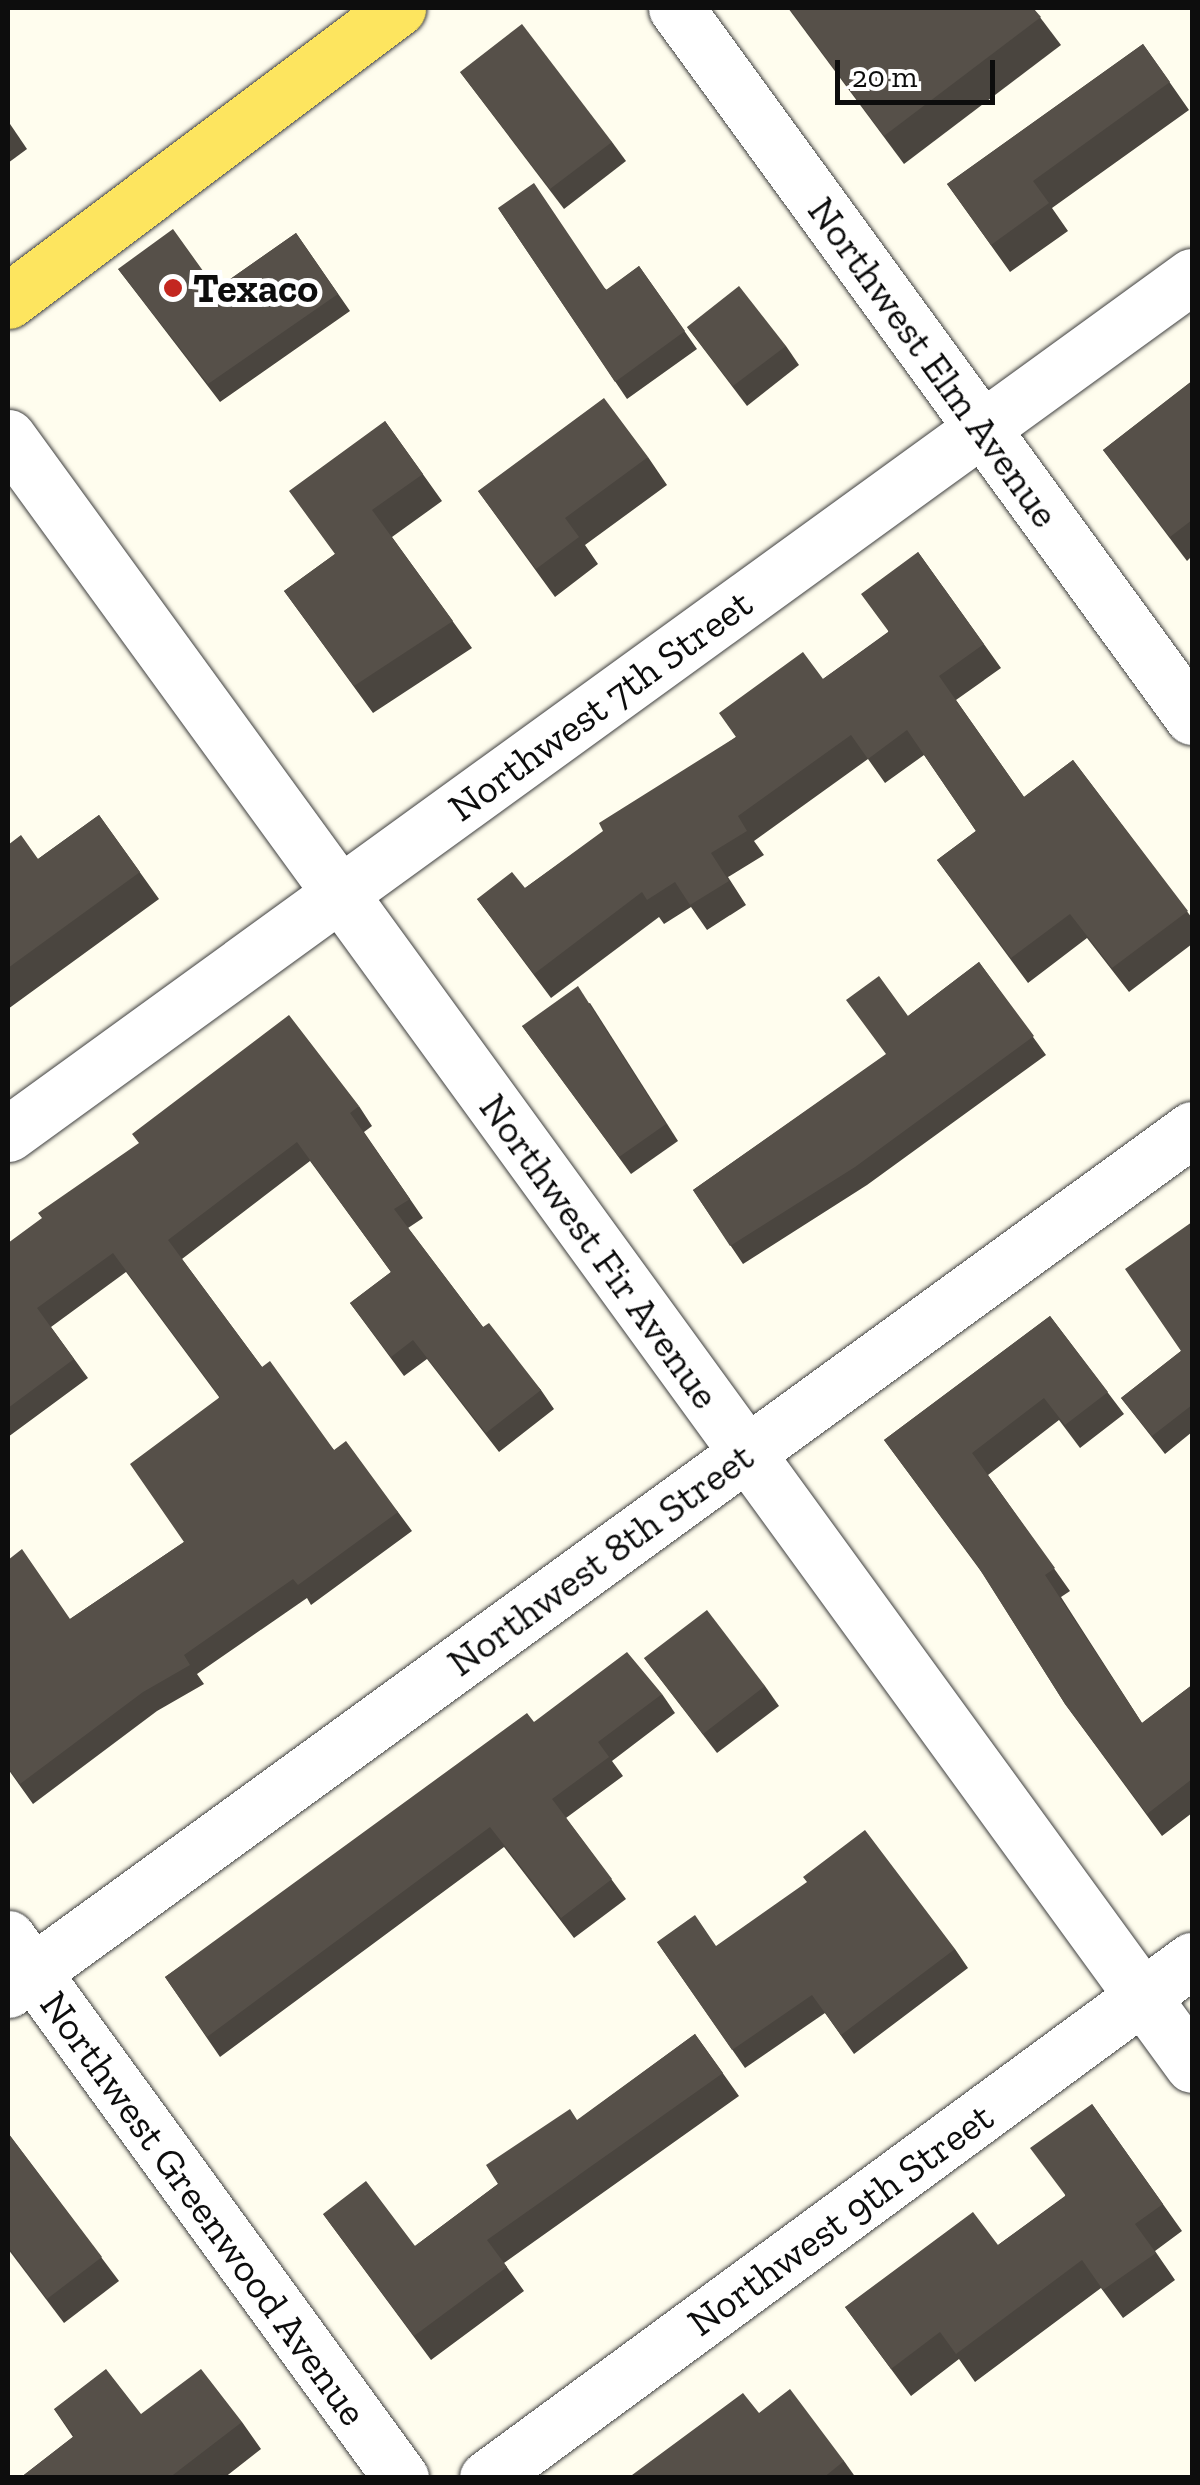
<!DOCTYPE html>
<html>
<head>
<meta charset="utf-8">
<style>
  body { margin:0 }
  #map { position:relative; width:1200px; height:2485px; overflow:hidden; background:#fffdee; font-family:"Zilla Slab",serif }
  div>[style] { position:absolute }
  .roads { filter:drop-shadow(0 0 2px #404040) drop-shadow(0 0 2px #404040) }
  .minor>* { height:55px; margin:-27.5px; padding:0 27.5px; transform-origin:27.5px; border-radius:27.5px; background:#fff }
  .primary>* { height:55px; margin:-27.5px; padding:0 27.5px; transform-origin:27.5px; border-radius:27.5px; background:#fde55f }
  .wall>* { inset:0; background:#4a453f }
  .building>* { inset:0; background:#565049 }
  .dots>* { width:28px; height:28px; translate:-50% -50%; box-sizing:border-box; border:5px solid #fff; border-radius:50% }
  span { translate:-50% -50%; white-space:nowrap; text-align:center; line-height:1.15; -webkit-text-stroke:10px #fff; paint-order:stroke }
  .poi-label { font-size:40px; color:#0d0d0d; font-weight:700 }
  .left { translate:0 -50%; text-align:left }
  .street-label { font-size:40px; color:#0d0d0d }
  .frame { position:absolute; inset:0; border:10px solid #0d0d0d; pointer-events:none }
  .scale { position:absolute; left:835px; top:60px; width:160px; height:45px; box-sizing:border-box; border:5px solid #0d0d0d; border-top:0; padding-left:12px; font-size:30px; line-height:35px; white-space:nowrap; color:#0d0d0d; -webkit-text-stroke:8px #fff; paint-order:stroke }
</style>
</head>
<body>
<div id="map">
  <div class="roads">
    <div class="minor">
      <i style="left:676px;top:8px;width:877px;rotate:53.95deg"></i>
      <i style="left:8px;top:437px;width:2013px;rotate:53.97deg"></i>
      <i style="left:8px;top:1134px;width:1462px;rotate:-35.93deg"></i>
      <i style="left:8px;top:1938px;width:668px;rotate:53.95deg"></i>
      <i style="left:8px;top:1990px;width:1464px;rotate:-36.02deg"></i>
      <i style="left:487px;top:2478px;width:875px;rotate:-36.31deg"></i>
    </div>
    <div class="primary">
      <i style="left:8px;top:301px;width:488px;rotate:-36.9deg"></i>
    </div>
  </div>
  <div class="wall">
    <i style="clip-path:polygon(788px 8px,1033px 8px,1061px 45px,904px 164px)"></i>
    <i style="clip-path:polygon(1143px 44px,1189px 110px,1052px 208px,1068px 231px,1010px 272px,947px 184px)"></i>
    <i style="clip-path:polygon(460px 72px,612px 142px,626px 161px,564px 209px)"></i>
    <i style="clip-path:polygon(8px 121px,27px 149px,8px 163px)"></i>
    <i style="clip-path:polygon(498px 208px,607px 290px,639px 266px,697px 349px,627px 399px)"></i>
    <i style="clip-path:polygon(296px 233px,350px 311px,220px 402px,118px 269px,216px 289px)"></i>
    <i style="clip-path:polygon(687px 327px,786px 346px,799px 365px,747px 406px)"></i>
    <i style="clip-path:polygon(1192px 381px,1192px 556px,1187px 561px,1103px 450px)"></i>
    <i style="clip-path:polygon(385px 421px,442px 501px,392px 537px,472px 648px,373px 713px,284px 591px,335px 554px)"></i>
    <i style="clip-path:polygon(648px 457px,667px 485px,585px 545px,598px 564px,555px 597px,478px 491px)"></i>
    <i style="clip-path:polygon(918px 552px,1001px 668px,956px 700px,1024px 797px,1073px 760px,1192px 918px,1192px 944px,1129px 992px,1087px 938px,1028px 983px,937px 860px,976px 831px,924px 755px,885px 783px,868px 759px,754px 841px,764px 855px,728px 877px,746px 905px,707px 930px,691px 907px,664px 924px,659px 917px,551px 998px,477px 899px,525px 888px,736px 737px,823px 679px,888px 632px)"></i>
    <i style="clip-path:polygon(99px 815px,159px 899px,8px 1009px,8px 845px,38px 859px)"></i>
    <i style="clip-path:polygon(979px 962px,1046px 1055px,867px 1185px,743px 1264px,693px 1190px,886px 1055px,908px 1016px)"></i>
    <i style="clip-path:polygon(590px 1003px,678px 1141px,631px 1174px,522px 1026px)"></i>
    <i style="clip-path:polygon(359px 1106px,372px 1126px,364px 1132px,423px 1218px,408px 1228px,483px 1327px,541px 1390px,554px 1409px,499px 1452px,427px 1359px,404px 1376px,350px 1303px,391px 1272px,310px 1161px,182px 1259px,262px 1367px,334px 1450px,398px 1512px,412px 1531px,311px 1605px,307px 1598px,197px 1674px,204px 1684px,157px 1711px,33px 1804px,8px 1769px,70px 1619px,184px 1542px,219px 1397px,126px 1272px,51px 1327px,88px 1378px,8px 1437px,8px 1243px)"></i>
    <i style="clip-path:polygon(1192px 1222px,1192px 1432px,1165px 1454px,1121px 1398px,1181px 1351px)"></i>
    <i style="clip-path:polygon(1050px 1316px,1124px 1414px,1080px 1448px,1059px 1420px,988px 1475px,1070px 1591px,1061px 1597px,1142px 1723px,1192px 1685px,1192px 1813px,1162px 1836px,1065px 1704px,983px 1574px,884px 1440px)"></i>
    <i style="clip-path:polygon(644px 1658px,765px 1686px,779px 1706px,717px 1753px)"></i>
    <i style="clip-path:polygon(662px 1694px,675px 1713px,612px 1761px,623px 1776px,566px 1818px,626px 1899px,574px 1938px,504px 1847px,220px 2057px,165px 1977px,534px 1722px)"></i>
    <i style="clip-path:polygon(657px 1942px,716px 1946px,955px 1949px,968px 1968px,854px 2054px,825px 2013px,745px 2068px)"></i>
    <i style="clip-path:polygon(695px 2034px,739px 2096px,504px 2263px,524px 2291px,431px 2360px,323px 2214px,415px 2246px,498px 2184px,578px 2120px)"></i>
    <i style="clip-path:polygon(1092px 2104px,1182px 2231px,1155px 2251px,1175px 2280px,1123px 2318px,1101px 2288px,975px 2382px,959px 2359px,911px 2396px,845px 2307px,998px 2245px,1065px 2196px)"></i>
    <i style="clip-path:polygon(8px 2133px,119px 2281px,64px 2323px,8px 2249px)"></i>
    <i style="clip-path:polygon(54px 2409px,242px 2422px,261px 2449px,224px 2478px,20px 2478px,73px 2437px)"></i>
    <i style="clip-path:polygon(759px 2413px,844px 2461px,856px 2478px,628px 2478px)"></i>
  </div>
  <div class="building">
    <i style="clip-path:polygon(789px 8px,1033px 8px,1041px 17px,884px 136px)"></i>
    <i style="clip-path:polygon(522px 24px,612px 142px,550px 189px,460px 72px)"></i>
    <i style="clip-path:polygon(1143px 44px,1170px 82px,1033px 181px,1049px 203px,991px 245px,947px 184px)"></i>
    <i style="clip-path:polygon(534px 183px,606px 290px,639px 266px,685px 331px,615px 382px,498px 208px)"></i>
    <i style="clip-path:polygon(173px 229px,216px 289px,296px 233px,338px 294px,208px 384px,118px 269px)"></i>
    <i style="clip-path:polygon(739px 286px,786px 346px,733px 386px,687px 327px)"></i>
    <i style="clip-path:polygon(1192px 381px,1192px 520px,1170px 537px,1103px 450px)"></i>
    <i style="clip-path:polygon(604px 398px,648px 457px,565px 518px,579px 537px,536px 569px,478px 491px)"></i>
    <i style="clip-path:polygon(385px 421px,423px 474px,372px 510px,453px 621px,354px 686px,284px 591px,335px 554px,289px 491px)"></i>
    <i style="clip-path:polygon(918px 552px,984px 644px,939px 676px,1024px 797px,1073px 760px,1188px 911px,1112px 968px,1070px 914px,1011px 958px,937px 860px,976px 831px,907px 730px,868px 759px,851px 735px,738px 816px,747px 831px,711px 853px,729px 881px,690px 905px,675px 882px,647px 900px,642px 892px,534px 974px,477px 899px,512px 872px,525px 888px,603px 831px,599px 823px,736px 737px,719px 713px,803px 652px,823px 679px,889px 632px,861px 594px)"></i>
    <i style="clip-path:polygon(99px 815px,140px 872px,8px 968px,8px 845px,21px 835px,38px 859px)"></i>
    <i style="clip-path:polygon(979px 962px,1034px 1036px,855px 1167px,730px 1246px,693px 1190px,886px 1054px,846px 1000px,879px 976px,908px 1016px)"></i>
    <i style="clip-path:polygon(578px 986px,666px 1124px,619px 1157px,522px 1026px)"></i>
    <i style="clip-path:polygon(289px 1015px,359px 1106px,350px 1113px,410px 1199px,394px 1209px,483px 1327px,489px 1323px,541px 1390px,486px 1433px,413px 1340px,391px 1357px,350px 1303px,391px 1272px,297px 1142px,168px 1240px,262px 1367px,270px 1361px,334px 1450px,346px 1441px,398px 1512px,298px 1585px,293px 1579px,184px 1655px,190px 1665px,143px 1692px,20px 1784px,8px 1768px,8px 1560px,22px 1549px,70px 1619px,184px 1542px,130px 1464px,220px 1397px,113px 1253px,37px 1308px,74px 1359px,8px 1408px,8px 1243px,42px 1218px,38px 1213px,139px 1143px,132px 1134px)"></i>
    <i style="clip-path:polygon(1192px 1222px,1192px 1405px,1152px 1436px,1121px 1398px,1181px 1351px,1125px 1269px)"></i>
    <i style="clip-path:polygon(1050px 1316px,1108px 1392px,1065px 1425px,1044px 1398px,972px 1453px,1055px 1568px,1045px 1575px,1142px 1723px,1192px 1685px,1192px 1779px,1147px 1814px,1065px 1704px,977px 1565px,884px 1440px)"></i>
    <i style="clip-path:polygon(707px 1610px,765px 1686px,703px 1734px,644px 1658px)"></i>
    <i style="clip-path:polygon(627px 1652px,662px 1694px,598px 1742px,609px 1757px,552px 1799px,612px 1879px,561px 1918px,490px 1827px,207px 2037px,165px 1977px,527px 1713px,534px 1722px)"></i>
    <i style="clip-path:polygon(865px 1830px,955px 1949px,841px 2035px,812px 1995px,732px 2050px,657px 1942px,695px 1915px,716px 1946px,807px 1882px,803px 1877px)"></i>
    <i style="clip-path:polygon(695px 2034px,723px 2073px,487px 2240px,507px 2267px,414px 2336px,323px 2214px,366px 2181px,415px 2246px,498px 2184px,486px 2165px,570px 2109px,577px 2120px)"></i>
    <i style="clip-path:polygon(1092px 2104px,1163px 2204px,1135px 2224px,1156px 2253px,1103px 2290px,1082px 2260px,956px 2354px,940px 2332px,891px 2369px,845px 2307px,973px 2212px,998px 2245px,1066px 2196px,1030px 2148px)"></i>
    <i style="clip-path:polygon(8px 2133px,102px 2257px,47px 2299px,8px 2247px)"></i>
    <i style="clip-path:polygon(106px 2369px,141px 2414px,201px 2369px,242px 2422px,169px 2478px,20px 2478px,74px 2436px,54px 2409px)"></i>
    <i style="clip-path:polygon(790px 2389px,844px 2461px,823px 2478px,628px 2478px,743px 2393px,759px 2413px)"></i>
  </div>
  <div class="dots">
    <i style="left:173px;top:288px;background:#c32720"></i>
  </div>
  <div class="poi-label">
    <span class="left" style="left:193px;top:288px">Texaco</span>
  </div>
  <div class="street-label">
    <span style="left:934px;top:362px;rotate:54deg">Northwest Elm Avenue</span>
    <span style="left:600px;top:705px;rotate:-36deg">Northwest 7th Street</span>
    <span style="left:600px;top:1251px;rotate:54deg">Northwest Fir Avenue</span>
    <span style="left:600px;top:1559px;rotate:-36deg">Northwest 8th Street</span>
    <span style="left:204px;top:2208px;rotate:54deg">Northwest Greenwood Avenue</span>
    <span style="left:840px;top:2219px;rotate:-36deg">Northwest 9th Street</span>
  </div>
  <div class="frame"></div>
  <div class="scale">20 m</div>
</div>
</body>
</html>
